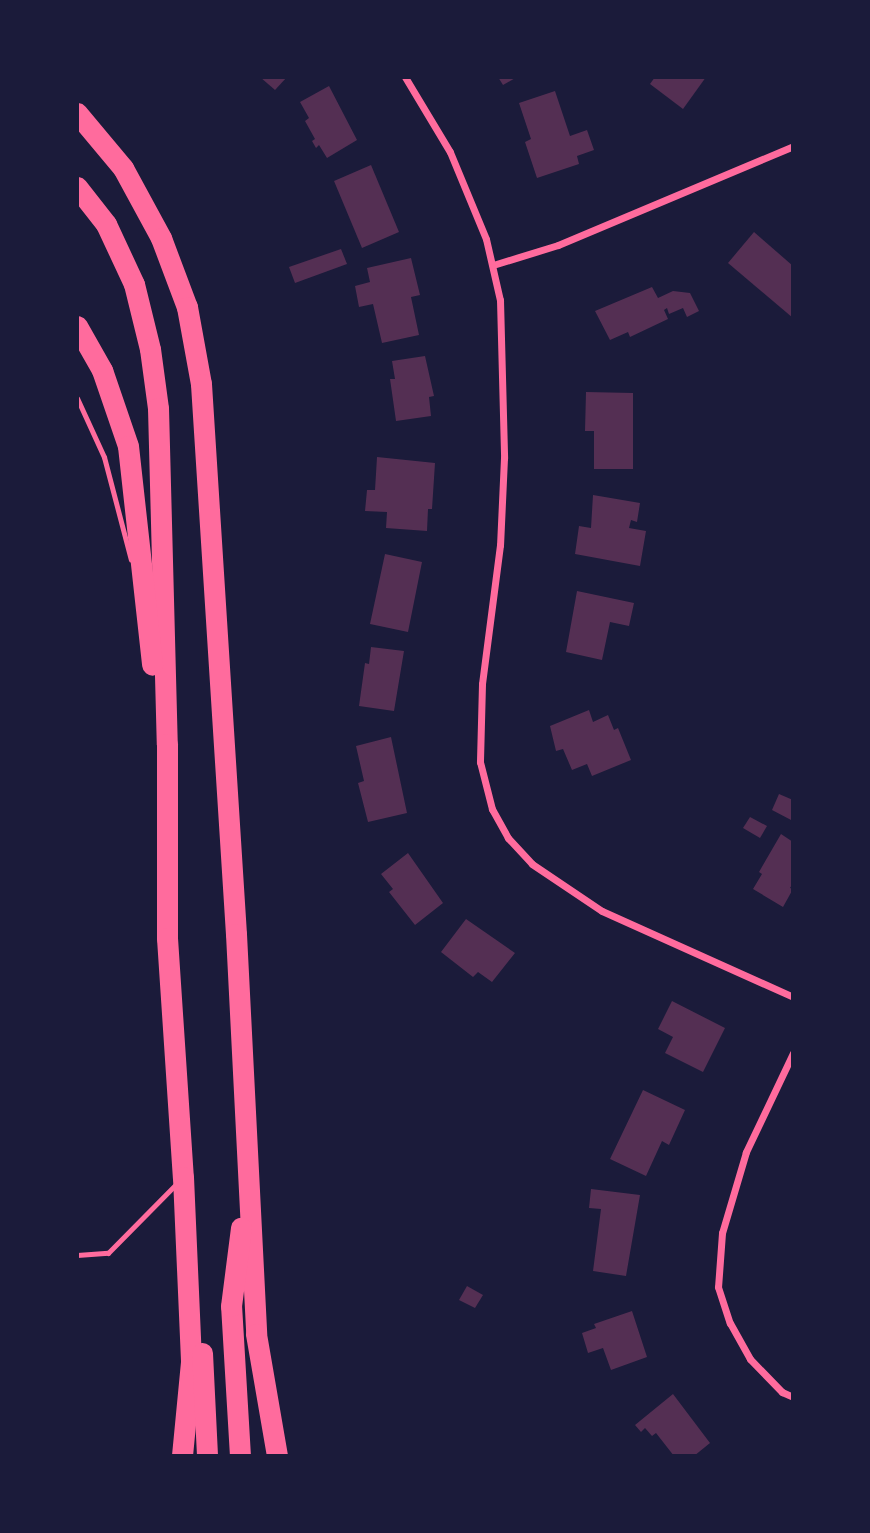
<!DOCTYPE html>
<html>
<head>
<meta charset="utf-8">
<style>
  body { margin:0 }
  #map { position:relative; width:870px; height:1533px; overflow:hidden; background:#1b1b3a; font-family:"Archivo Narrow",sans-serif }
  div>[style] { position:absolute }
  .building>* { inset:0; background:#542f53 }
  .service>* { height:5px; margin:-2.5px; padding:0 2.5px; transform-origin:2.5px; border-radius:2.5px; background:#ff6b9d }
  .minor>* { height:7px; margin:-3.5px; padding:0 3.5px; transform-origin:3.5px; border-radius:3.5px; background:#ff6b9d }
  .motorway>* { height:21px; margin:-10.5px; padding:0 10.5px; transform-origin:10.5px; border-radius:10.5px; background:#ff6b9d }
  span { translate:-50% -50%; white-space:nowrap; text-align:center; line-height:1.15; -webkit-text-stroke:7px #1b1b3a; paint-order:stroke }
  .frame { position:absolute; inset:0; border:79px solid #1b1b3a; pointer-events:none }
</style>
</head>
<body>
<div id="map">
  <div class="building">
    <i style="clip-path:polygon(260px 77px,287px 77px,275px 90px)"></i>
    <i style="clip-path:polygon(498px 77px,517px 77px,503px 85px)"></i>
    <i style="clip-path:polygon(655px 77px,706px 77px,683px 109px,650px 84px)"></i>
    <i style="clip-path:polygon(329px 86px,357px 140px,327px 158px,319px 145px,316px 148px,312px 141px,315px 139px,305px 121px,309px 118px,300px 102px)"></i>
    <i style="clip-path:polygon(555px 91px,570px 136px,587px 130px,594px 150px,577px 156px,579px 164px,537px 178px,525px 142px,531px 139px,519px 103px)"></i>
    <i style="clip-path:polygon(371px 165px,399px 232px,362px 248px,334px 181px)"></i>
    <i style="clip-path:polygon(754px 232px,793px 266px,793px 318px,728px 263px)"></i>
    <i style="clip-path:polygon(341px 249px,347px 264px,295px 283px,289px 267px)"></i>
    <i style="clip-path:polygon(411px 258px,420px 295px,411px 297px,419px 335px,382px 343px,373px 304px,359px 307px,355px 286px,370px 282px,367px 268px)"></i>
    <i style="clip-path:polygon(652px 287px,658px 298px,673px 291px,690px 293px,699px 311px,687px 317px,683px 308px,669px 314px,667px 308px,664px 310px,668px 319px,630px 337px,628px 332px,610px 340px,595px 311px)"></i>
    <i style="clip-path:polygon(425px 356px,434px 396px,429px 397px,431px 416px,396px 421px,390px 379px,395px 379px,392px 361px)"></i>
    <i style="clip-path:polygon(586px 392px,633px 393px,633px 469px,594px 469px,594px 431px,585px 431px)"></i>
    <i style="clip-path:polygon(377px 457px,435px 463px,432px 509px,428px 509px,427px 531px,386px 528px,387px 512px,365px 511px,367px 490px,375px 490px)"></i>
    <i style="clip-path:polygon(593px 495px,640px 503px,637px 522px,631px 520px,629px 528px,646px 531px,640px 566px,575px 554px,579px 526px,591px 528px)"></i>
    <i style="clip-path:polygon(385px 554px,422px 562px,408px 632px,370px 624px)"></i>
    <i style="clip-path:polygon(577px 591px,634px 603px,629px 626px,610px 622px,602px 660px,566px 652px)"></i>
    <i style="clip-path:polygon(371px 647px,404px 651px,394px 711px,359px 706px,365px 663px,369px 664px)"></i>
    <i style="clip-path:polygon(589px 710px,593px 722px,608px 715px,614px 730px,618px 728px,631px 760px,592px 776px,587px 764px,572px 770px,563px 749px,556px 751px,550px 726px)"></i>
    <i style="clip-path:polygon(391px 737px,407px 813px,368px 822px,358px 783px,364px 781px,356px 746px)"></i>
    <i style="clip-path:polygon(779px 794px,793px 800px,793px 821px,772px 810px)"></i>
    <i style="clip-path:polygon(750px 817px,767px 826px,760px 838px,743px 828px)"></i>
    <i style="clip-path:polygon(781px 834px,793px 842px,793px 883px,790px 888px,793px 889px,783px 907px,753px 889px,762px 874px,759px 872px)"></i>
    <i style="clip-path:polygon(408px 853px,443px 903px,415px 925px,389px 892px,393px 889px,381px 874px)"></i>
    <i style="clip-path:polygon(466px 919px,515px 953px,492px 982px,478px 972px,473px 977px,441px 952px)"></i>
    <i style="clip-path:polygon(672px 1001px,725px 1028px,703px 1072px,665px 1053px,673px 1037px,658px 1029px)"></i>
    <i style="clip-path:polygon(643px 1090px,685px 1110px,669px 1145px,662px 1141px,646px 1176px,610px 1159px)"></i>
    <i style="clip-path:polygon(591px 1189px,640px 1195px,626px 1276px,593px 1271px,601px 1209px,589px 1208px)"></i>
    <i style="clip-path:polygon(467px 1286px,483px 1295px,475px 1308px,459px 1300px)"></i>
    <i style="clip-path:polygon(632px 1311px,647px 1357px,611px 1370px,603px 1348px,588px 1353px,582px 1333px,596px 1328px,594px 1324px)"></i>
    <i style="clip-path:polygon(673px 1394px,710px 1443px,694px 1456px,674px 1456px,656px 1433px,652px 1436px,645px 1428px,641px 1432px,635px 1425px)"></i>
  </div>
  <div class="service">
    <i style="left:77px;top:398px;width:65px;rotate:65.4deg"></i>
    <i style="left:104px;top:457px;width:106px;rotate:75.3deg"></i>
    <i style="left:77px;top:1255px;width:31px;rotate:-4deg"></i>
    <i style="left:108px;top:1253px;width:97px;rotate:-45.4deg"></i>
  </div>
  <div class="minor">
    <i style="left:405px;top:77px;width:87px;rotate:59deg"></i>
    <i style="left:450px;top:152px;width:94px;rotate:67.5deg"></i>
    <i style="left:486px;top:239px;width:63px;rotate:77.1deg"></i>
    <i style="left:500px;top:300px;width:158px;rotate:88.5deg"></i>
    <i style="left:504px;top:458px;width:87px;rotate:92.6deg"></i>
    <i style="left:500px;top:545px;width:140px;rotate:97.4deg"></i>
    <i style="left:482px;top:684px;width:78px;rotate:91.5deg"></i>
    <i style="left:480px;top:762px;width:49px;rotate:75.7deg"></i>
    <i style="left:492px;top:809px;width:33px;rotate:61deg"></i>
    <i style="left:508px;top:838px;width:35px;rotate:47deg"></i>
    <i style="left:532px;top:864px;width:84px;rotate:33.9deg"></i>
    <i style="left:602px;top:911px;width:209px;rotate:24.2deg"></i>
    <i style="left:493px;top:265px;width:68px;rotate:-17.1deg"></i>
    <i style="left:558px;top:245px;width:255px;rotate:-22.8deg"></i>
    <i style="left:793px;top:1053px;width:110px;rotate:115.4deg"></i>
    <i style="left:746px;top:1152px;width:84px;rotate:106.5deg"></i>
    <i style="left:722px;top:1233px;width:54px;rotate:94.2deg"></i>
    <i style="left:718px;top:1287px;width:38px;rotate:72deg"></i>
    <i style="left:730px;top:1323px;width:41px;rotate:60.9deg"></i>
    <i style="left:750px;top:1359px;width:46px;rotate:45.9deg"></i>
    <i style="left:782px;top:1392px;width:12px;rotate:24deg"></i>
  </div>
  <div class="motorway">
    <i style="left:77px;top:113px;width:72px;rotate:50.1deg"></i>
    <i style="left:123px;top:168px;width:80px;rotate:61.5deg"></i>
    <i style="left:161px;top:238px;width:74px;rotate:69.4deg"></i>
    <i style="left:187px;top:307px;width:78px;rotate:79.7deg"></i>
    <i style="left:201px;top:384px;width:551px;rotate:86.36deg"></i>
    <i style="left:236px;top:934px;width:400px;rotate:87.1deg"></i>
    <i style="left:256px;top:1334px;width:124px;rotate:80.2deg"></i>
    <i style="left:77px;top:187px;width:47px;rotate:51.9deg"></i>
    <i style="left:106px;top:224px;width:66px;rotate:65deg"></i>
    <i style="left:134px;top:284px;width:67px;rotate:76.2deg"></i>
    <i style="left:150px;top:349px;width:60px;rotate:82.3deg"></i>
    <i style="left:158px;top:408px;width:336px;rotate:88.5deg"></i>
    <i style="left:167px;top:744px;width:194px;rotate:90deg"></i>
    <i style="left:167px;top:938px;width:240px;rotate:86.2deg"></i>
    <i style="left:183px;top:1177px;width:185px;rotate:87.5deg"></i>
    <i style="left:191px;top:1362px;width:94px;rotate:95.5deg"></i>
    <i style="left:77px;top:326px;width:51px;rotate:60.4deg"></i>
    <i style="left:102px;top:370px;width:80px;rotate:71.1deg"></i>
    <i style="left:128px;top:446px;width:220px;rotate:83.7deg"></i>
    <i style="left:202px;top:1353px;width:103px;rotate:87.2deg"></i>
    <i style="left:240px;top:1456px;width:150px;rotate:-93.4deg"></i>
    <i style="left:231px;top:1306px;width:79px;rotate:-82.7deg"></i>
  </div>
  <div class="frame"></div>
</div>
</body>
</html>
